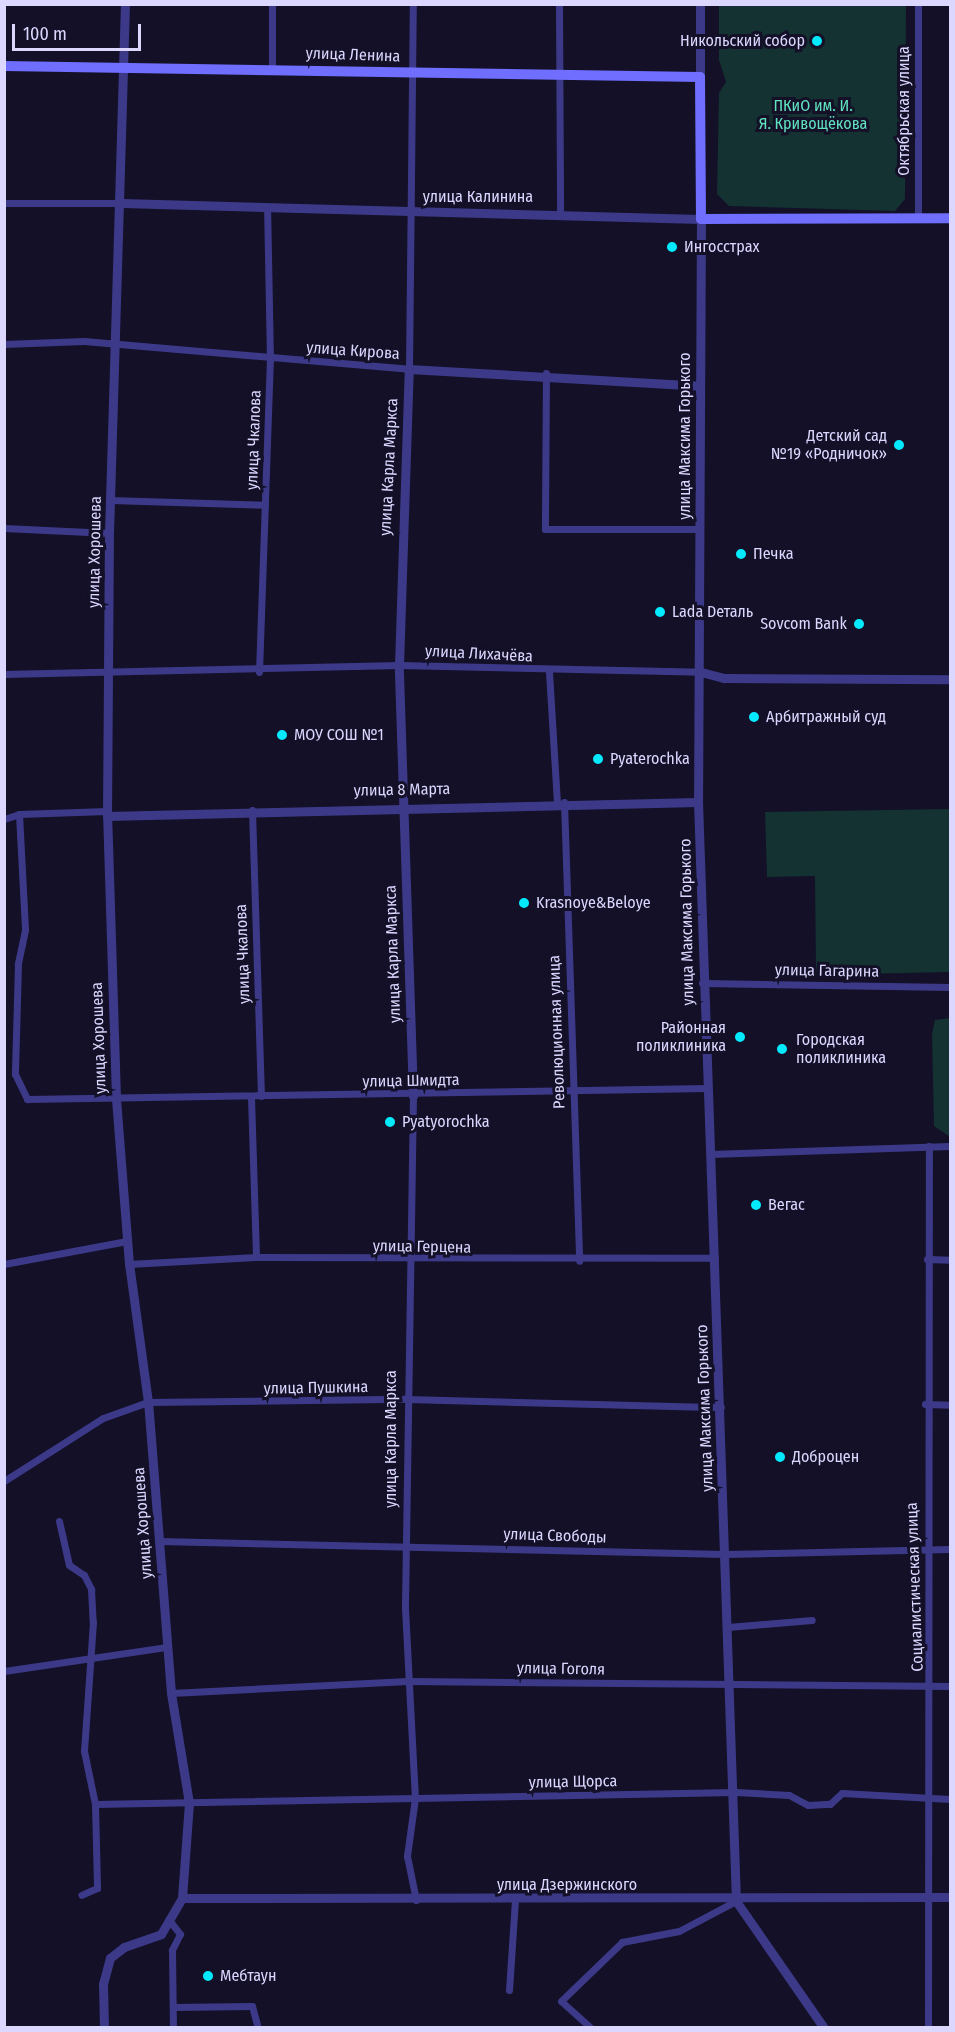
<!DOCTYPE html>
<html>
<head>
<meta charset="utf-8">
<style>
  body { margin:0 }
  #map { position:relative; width:955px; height:2032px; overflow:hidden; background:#131028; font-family:"Fira Sans Condensed",sans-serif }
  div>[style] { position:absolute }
  .green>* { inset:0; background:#133231 }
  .minor>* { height:7px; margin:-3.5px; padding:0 3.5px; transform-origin:3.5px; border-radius:3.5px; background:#3c3a88 }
  .tertiary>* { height:9px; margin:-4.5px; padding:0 4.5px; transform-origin:4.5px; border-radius:4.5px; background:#3c3a88 }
  .secondary>* { height:10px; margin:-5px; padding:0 5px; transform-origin:5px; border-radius:5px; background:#6f6eff }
  .dots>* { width:16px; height:16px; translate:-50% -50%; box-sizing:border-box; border:3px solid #131028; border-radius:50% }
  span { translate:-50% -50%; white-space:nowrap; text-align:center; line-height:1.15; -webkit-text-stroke:6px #131028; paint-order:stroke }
  .poi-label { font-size:16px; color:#dbd7ff }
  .right { translate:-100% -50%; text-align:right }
  .left { translate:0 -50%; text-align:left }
  .street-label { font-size:16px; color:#dbd7ff }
  .park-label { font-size:16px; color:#60e2bf }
  .frame { position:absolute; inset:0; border:6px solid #dbd7ff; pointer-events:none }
  .scale { position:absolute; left:12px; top:24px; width:129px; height:27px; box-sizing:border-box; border:3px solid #dbd7ff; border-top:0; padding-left:8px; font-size:18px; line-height:21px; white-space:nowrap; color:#dbd7ff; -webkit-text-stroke:4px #131028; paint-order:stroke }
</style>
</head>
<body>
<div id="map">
  <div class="green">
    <i style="clip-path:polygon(719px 5px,906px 5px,905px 199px,895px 211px,729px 206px,717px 194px,719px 93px,726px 82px,719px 60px)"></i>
    <i style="clip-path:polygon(950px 809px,950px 972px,816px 975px,815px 876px,767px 877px,765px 812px)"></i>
    <i style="clip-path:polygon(950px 1018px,950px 1137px,934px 1126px,932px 1034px,935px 1020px)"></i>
  </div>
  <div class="minor">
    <i style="left:559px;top:4px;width:209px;rotate:89.7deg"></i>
    <i style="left:272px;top:68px;width:64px;rotate:-90deg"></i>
    <i style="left:4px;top:203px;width:118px"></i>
    <i style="left:918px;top:217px;width:213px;rotate:-90deg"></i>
    <i style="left:4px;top:344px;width:80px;rotate:-2.1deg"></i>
    <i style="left:84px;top:341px;width:326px;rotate:4.9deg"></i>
    <i style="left:409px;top:369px;width:365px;rotate:-89.4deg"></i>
    <i style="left:546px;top:373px;width:156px;rotate:90.4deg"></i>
    <i style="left:545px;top:529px;width:154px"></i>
    <i style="left:110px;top:500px;width:155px;rotate:1.8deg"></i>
    <i style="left:4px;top:528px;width:105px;rotate:2.7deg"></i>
    <i style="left:259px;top:672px;width:312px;rotate:-88deg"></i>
    <i style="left:270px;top:360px;width:152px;rotate:-91.1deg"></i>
    <i style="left:549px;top:672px;width:130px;rotate:86.5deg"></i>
    <i style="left:4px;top:674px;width:395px;rotate:-1.3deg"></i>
    <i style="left:399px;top:665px;width:302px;rotate:1.3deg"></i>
    <i style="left:564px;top:802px;width:459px;rotate:88.1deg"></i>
    <i style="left:252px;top:810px;width:286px;rotate:88.2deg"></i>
    <i style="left:19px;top:814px;width:116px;rotate:87deg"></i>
    <i style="left:25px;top:930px;width:35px;rotate:102deg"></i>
    <i style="left:18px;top:964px;width:110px;rotate:91.6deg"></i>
    <i style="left:15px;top:1074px;width:28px;rotate:64deg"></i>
    <i style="left:27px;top:1099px;width:680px;rotate:-0.93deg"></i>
    <i style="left:4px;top:819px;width:16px;rotate:-18deg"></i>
    <i style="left:19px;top:814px;width:88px;rotate:-2deg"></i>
    <i style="left:702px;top:983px;width:248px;rotate:0.9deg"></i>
    <i style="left:413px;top:1096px;width:512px;rotate:90.9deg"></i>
    <i style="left:405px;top:1608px;width:190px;rotate:87deg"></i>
    <i style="left:415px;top:1798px;width:59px;rotate:97.9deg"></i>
    <i style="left:407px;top:1856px;width:45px;rotate:78.4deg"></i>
    <i style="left:251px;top:1097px;width:160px;rotate:88.2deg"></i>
    <i style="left:710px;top:1154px;width:240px;rotate:-1.9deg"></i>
    <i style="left:927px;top:1259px;width:23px;rotate:2deg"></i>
    <i style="left:4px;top:1264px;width:125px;rotate:-10.6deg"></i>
    <i style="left:129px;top:1264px;width:127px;rotate:-3.2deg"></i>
    <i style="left:256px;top:1257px;width:459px;rotate:0.1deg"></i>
    <i style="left:925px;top:1404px;width:25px;rotate:2deg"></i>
    <i style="left:4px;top:1481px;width:117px;rotate:-32.5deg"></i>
    <i style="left:103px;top:1418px;width:48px;rotate:-19.6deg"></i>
    <i style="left:148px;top:1402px;width:258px;rotate:-0.7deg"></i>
    <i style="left:406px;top:1399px;width:315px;rotate:1.5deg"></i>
    <i style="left:59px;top:1521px;width:45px;rotate:77.2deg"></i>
    <i style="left:69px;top:1565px;width:18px;rotate:34deg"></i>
    <i style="left:84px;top:1575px;width:16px;rotate:63deg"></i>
    <i style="left:91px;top:1589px;width:33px;rotate:87deg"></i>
    <i style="left:93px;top:1622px;width:129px;rotate:94deg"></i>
    <i style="left:84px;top:1751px;width:54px;rotate:78.3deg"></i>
    <i style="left:95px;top:1804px;width:84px;rotate:88.6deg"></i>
    <i style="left:97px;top:1888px;width:17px;rotate:156deg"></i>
    <i style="left:159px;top:1541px;width:566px;rotate:1.32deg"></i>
    <i style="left:725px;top:1554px;width:225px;rotate:-1.3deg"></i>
    <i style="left:728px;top:1627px;width:84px;rotate:-4.8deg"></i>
    <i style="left:4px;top:1671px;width:165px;rotate:-8.4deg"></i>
    <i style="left:171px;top:1693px;width:237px;rotate:-2.9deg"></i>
    <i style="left:408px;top:1681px;width:542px;rotate:0.53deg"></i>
    <i style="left:95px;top:1804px;width:641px;rotate:-1.07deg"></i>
    <i style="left:736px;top:1792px;width:53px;rotate:3.2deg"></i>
    <i style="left:789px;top:1795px;width:21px;rotate:28deg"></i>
    <i style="left:808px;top:1805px;width:22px;rotate:-3deg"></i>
    <i style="left:830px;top:1804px;width:16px;rotate:-43deg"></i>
    <i style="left:842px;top:1793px;width:108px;rotate:3.2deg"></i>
    <i style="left:169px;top:1920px;width:18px;rotate:52deg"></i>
    <i style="left:180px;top:1934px;width:18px;rotate:117deg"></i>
    <i style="left:172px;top:1950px;width:78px;rotate:89.3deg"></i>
    <i style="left:509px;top:1990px;width:90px;rotate:-86.2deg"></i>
    <i style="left:173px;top:2007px;width:79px;rotate:-0.7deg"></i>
    <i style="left:252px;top:2006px;width:23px;rotate:75deg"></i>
    <i style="left:591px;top:2028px;width:40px;rotate:-138deg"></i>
    <i style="left:561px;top:2001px;width:85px;rotate:-44deg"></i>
    <i style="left:622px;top:1942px;width:58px;rotate:-10.9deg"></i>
    <i style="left:679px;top:1931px;width:64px;rotate:-27.8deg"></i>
    <i style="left:928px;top:2028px;width:882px;rotate:-89.94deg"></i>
  </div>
  <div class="tertiary">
    <i style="left:700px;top:4px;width:73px;rotate:90deg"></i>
    <i style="left:122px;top:203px;width:579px;rotate:1.58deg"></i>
    <i style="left:701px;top:219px;width:583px;rotate:90.29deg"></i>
    <i style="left:698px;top:802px;width:1100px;rotate:88.02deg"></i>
    <i style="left:736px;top:1901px;width:155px;rotate:55.3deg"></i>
    <i style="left:701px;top:672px;width:24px;rotate:15deg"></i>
    <i style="left:724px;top:678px;width:226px;rotate:0.3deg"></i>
    <i style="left:107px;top:816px;width:591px;rotate:-1.36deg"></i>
    <i style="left:413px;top:1096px;width:431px;rotate:-91.9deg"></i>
    <i style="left:399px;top:665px;width:296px;rotate:-88.1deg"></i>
    <i style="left:409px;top:369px;width:291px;rotate:3.3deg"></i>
    <i style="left:182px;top:1898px;width:768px;rotate:-0.07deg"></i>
    <i style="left:104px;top:2028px;width:44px;rotate:-91.3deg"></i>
    <i style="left:103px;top:1984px;width:27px;rotate:-75deg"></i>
    <i style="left:110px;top:1958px;width:18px;rotate:-38deg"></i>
    <i style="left:124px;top:1947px;width:39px;rotate:-19deg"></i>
    <i style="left:161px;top:1934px;width:42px;rotate:-59.7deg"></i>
    <i style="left:182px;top:1898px;width:95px;rotate:-85.8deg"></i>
    <i style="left:189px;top:1803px;width:111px;rotate:-99.3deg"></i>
    <i style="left:171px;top:1693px;width:292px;rotate:-94.5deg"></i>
    <i style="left:148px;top:1402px;width:139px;rotate:-97.8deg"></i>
    <i style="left:129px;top:1264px;width:167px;rotate:-94.5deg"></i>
    <i style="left:116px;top:1098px;width:282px;rotate:-91.8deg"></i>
    <i style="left:107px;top:816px;width:283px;rotate:-89.6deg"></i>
    <i style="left:109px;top:533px;width:529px;rotate:-88.27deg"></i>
  </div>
  <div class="secondary">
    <i style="left:4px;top:66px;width:696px;rotate:0.91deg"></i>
    <i style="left:700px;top:77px;width:142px;rotate:89.6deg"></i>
    <i style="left:701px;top:219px;width:249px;rotate:-0.2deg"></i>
  </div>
  <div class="dots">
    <i style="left:817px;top:41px;background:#03eaff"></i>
    <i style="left:672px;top:247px;background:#03eaff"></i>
    <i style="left:899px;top:445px;background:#03eaff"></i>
    <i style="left:741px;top:554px;background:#03eaff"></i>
    <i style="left:660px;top:612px;background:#03eaff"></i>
    <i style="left:859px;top:624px;background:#03eaff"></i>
    <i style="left:754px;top:717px;background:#03eaff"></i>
    <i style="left:282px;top:735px;background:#03eaff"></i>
    <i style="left:598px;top:759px;background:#03eaff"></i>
    <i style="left:524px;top:903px;background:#03eaff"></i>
    <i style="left:740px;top:1037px;background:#03eaff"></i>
    <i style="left:782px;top:1049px;background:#03eaff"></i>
    <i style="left:390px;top:1122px;background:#03eaff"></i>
    <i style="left:756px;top:1205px;background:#03eaff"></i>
    <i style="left:780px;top:1457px;background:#03eaff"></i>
    <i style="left:208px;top:1976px;background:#03eaff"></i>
  </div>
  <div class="poi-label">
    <span class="right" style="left:805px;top:41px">Никольский собор</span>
    <span class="left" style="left:684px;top:247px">Ингосстрах</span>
    <span class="right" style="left:887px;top:445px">Детский сад<br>№19 «Родничок»</span>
    <span class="left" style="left:753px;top:554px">Печка</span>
    <span class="left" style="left:672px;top:612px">Lada Dеталь</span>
    <span class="right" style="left:847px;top:624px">Sovcom Bank</span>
    <span class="left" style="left:766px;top:717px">Арбитражный суд</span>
    <span class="left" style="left:294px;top:735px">МОУ СОШ №1</span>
    <span class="left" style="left:610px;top:759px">Pyaterochka</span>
    <span class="left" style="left:536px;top:903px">Krasnoye&amp;Beloye</span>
    <span class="right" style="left:726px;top:1037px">Районная<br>поликлиника</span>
    <span class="left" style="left:796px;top:1049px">Городская<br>поликлиника</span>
    <span class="left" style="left:402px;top:1122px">Pyatyorochka</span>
    <span class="left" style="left:768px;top:1205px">Вегас</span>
    <span class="left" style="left:792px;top:1457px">Доброцен</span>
    <span class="left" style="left:220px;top:1976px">Мебтаун</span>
  </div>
  <div class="street-label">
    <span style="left:353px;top:55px;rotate:2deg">улица Ленина</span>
    <span style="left:904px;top:111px;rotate:-90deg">Октябрьская улица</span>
    <span style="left:478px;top:197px">улица Калинина</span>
    <span style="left:353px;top:351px;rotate:4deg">улица Кирова</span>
    <span style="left:685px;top:436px;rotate:-90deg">улица Максима Горького</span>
    <span style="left:254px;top:440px;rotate:-88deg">улица Чкалова</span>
    <span style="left:389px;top:467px;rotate:-87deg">улица Карла Маркса</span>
    <span style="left:95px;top:552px;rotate:-89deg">улица Хорошева</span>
    <span style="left:479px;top:654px;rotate:3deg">улица Лихачёва</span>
    <span style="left:402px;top:790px;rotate:-1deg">улица 8 Марта</span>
    <span style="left:687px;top:922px;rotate:-91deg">улица Максима Горького</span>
    <span style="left:243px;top:954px;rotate:-92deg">улица Чкалова</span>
    <span style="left:393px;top:954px;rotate:-92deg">улица Карла Маркса</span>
    <span style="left:827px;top:971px;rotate:1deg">улица Гагарина</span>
    <span style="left:557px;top:1032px;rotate:-92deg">Революционная улица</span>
    <span style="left:99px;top:1038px;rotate:-92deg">улица Хорошева</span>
    <span style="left:411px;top:1081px;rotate:-1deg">улица Шмидта</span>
    <span style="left:422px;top:1247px;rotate:1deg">улица Герцена</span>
    <span style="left:316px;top:1388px;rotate:-1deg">улица Пушкина</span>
    <span style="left:705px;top:1408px;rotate:-92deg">улица Максима Горького</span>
    <span style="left:391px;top:1439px;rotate:-90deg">улица Карла Маркса</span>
    <span style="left:143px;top:1523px;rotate:-94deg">улица Хорошева</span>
    <span style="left:555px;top:1536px;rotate:2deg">улица Свободы</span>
    <span style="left:915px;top:1587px;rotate:-92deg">Социалистическая улица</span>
    <span style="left:561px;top:1669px;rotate:1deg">улица Гоголя</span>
    <span style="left:573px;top:1782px;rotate:-1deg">улица Щорса</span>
    <span style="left:567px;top:1885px">улица Дзержинского</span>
  </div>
  <div class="park-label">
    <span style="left:813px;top:115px">ПКиО им. И.<br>Я. Кривощёкова</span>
  </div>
  <div class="frame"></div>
  <div class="scale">100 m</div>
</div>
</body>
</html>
